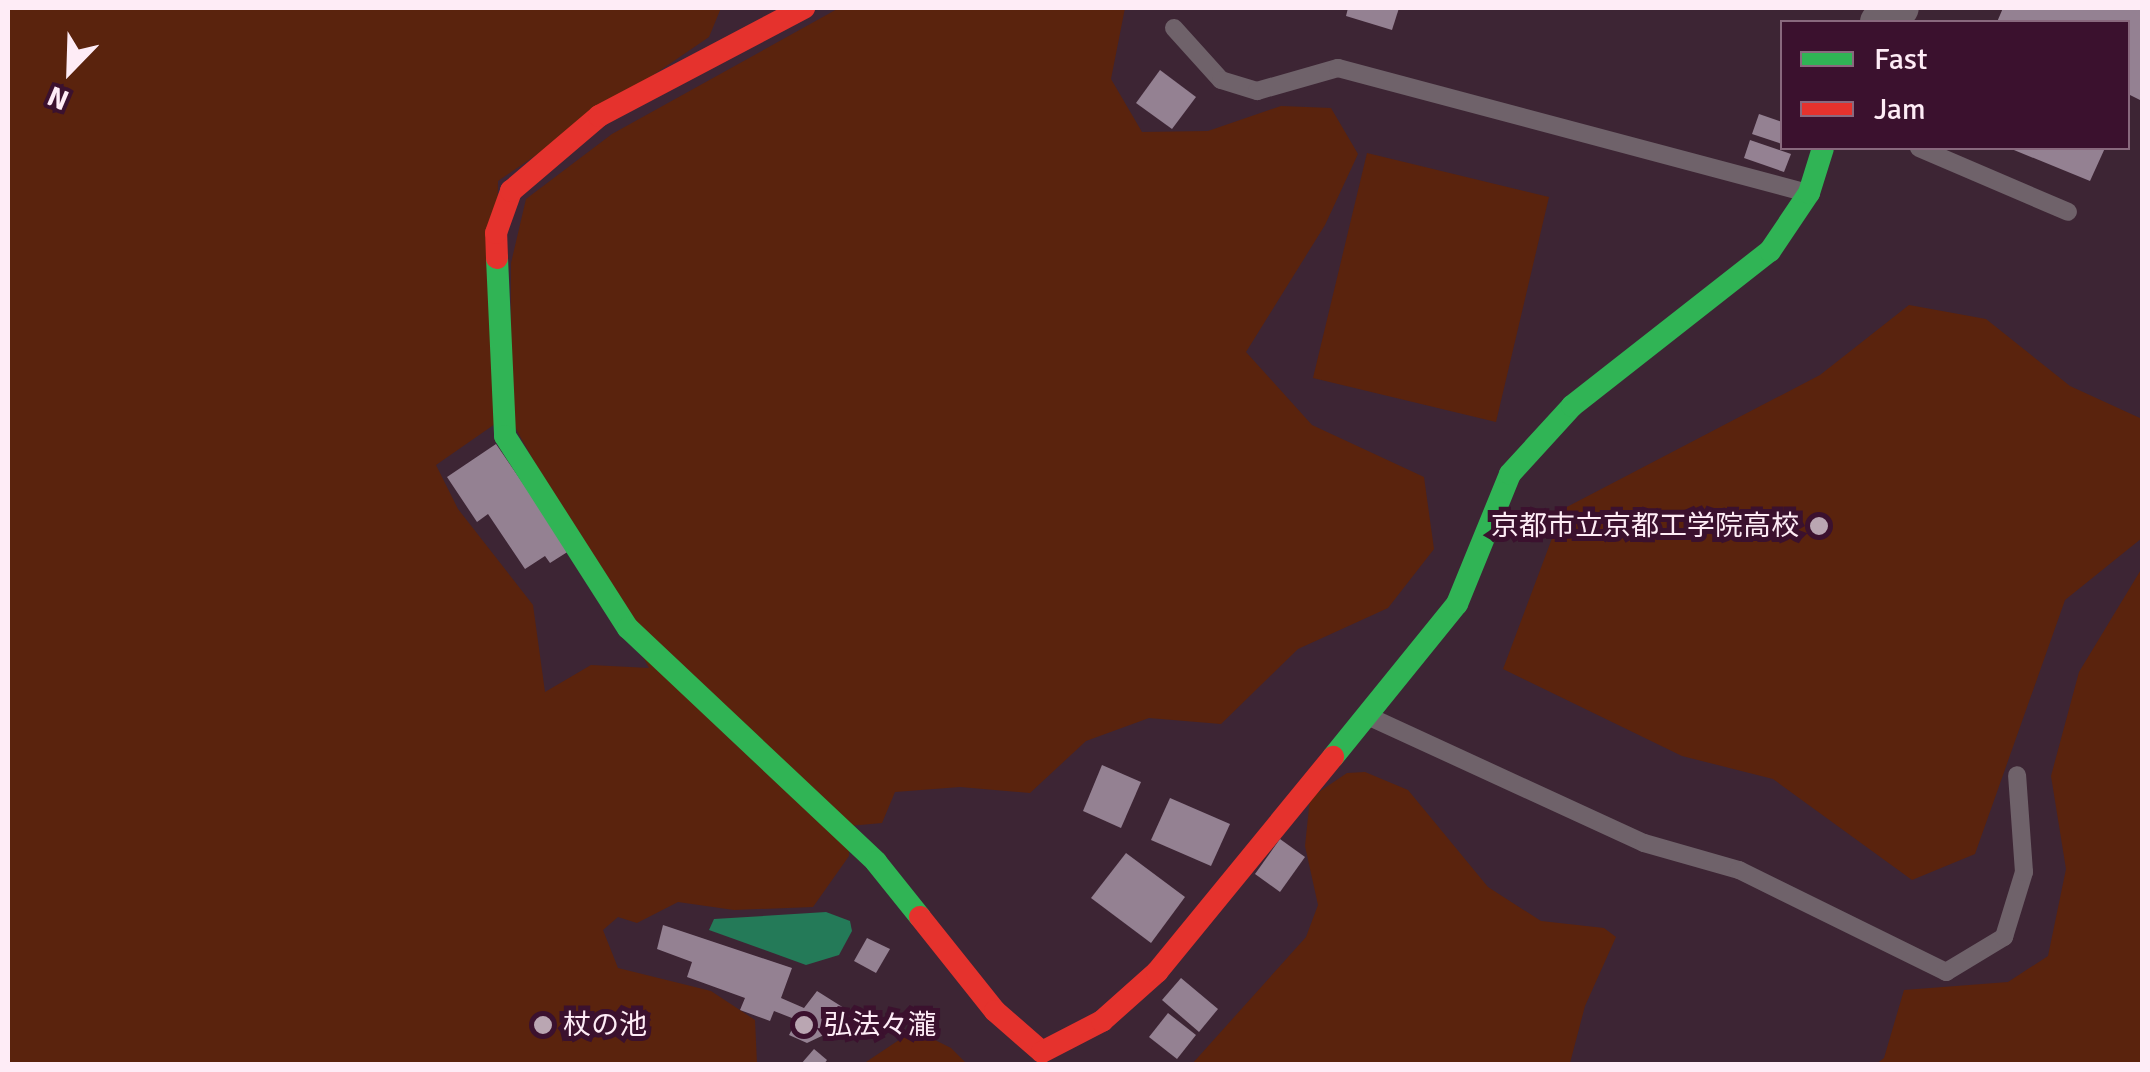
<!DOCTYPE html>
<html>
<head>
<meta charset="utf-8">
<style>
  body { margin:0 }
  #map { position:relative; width:2150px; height:1072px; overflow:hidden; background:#3d2534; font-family:Signika,"Noto Sans JP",sans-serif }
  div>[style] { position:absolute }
  .green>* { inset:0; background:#5a230d }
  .water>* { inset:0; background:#247a58 }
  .building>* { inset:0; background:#948192 }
  .lane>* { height:18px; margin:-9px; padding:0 9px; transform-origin:9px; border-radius:9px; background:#6f626a }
  .street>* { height:38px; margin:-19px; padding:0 19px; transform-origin:19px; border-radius:19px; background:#6f626a }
  .fast>* { height:22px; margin:-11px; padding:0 11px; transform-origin:11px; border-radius:11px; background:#30b455 }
  .jam>* { height:22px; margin:-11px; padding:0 11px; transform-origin:11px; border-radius:11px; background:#e5322d }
  .dots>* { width:28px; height:28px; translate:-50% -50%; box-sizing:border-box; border:5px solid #3b112e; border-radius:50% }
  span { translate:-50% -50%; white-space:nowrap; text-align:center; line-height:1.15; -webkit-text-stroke:10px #3b112e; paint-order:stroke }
  .poi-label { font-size:28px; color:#feecf6 }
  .right { translate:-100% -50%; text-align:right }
  .left { translate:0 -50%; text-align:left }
  .frame { position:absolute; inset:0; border:10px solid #feecf6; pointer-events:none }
  .legend { position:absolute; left:1780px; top:20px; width:350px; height:130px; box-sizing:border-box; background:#3b112e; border:2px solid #89697e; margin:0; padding:12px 18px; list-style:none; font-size:30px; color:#feecf6 }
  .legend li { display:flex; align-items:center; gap:20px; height:50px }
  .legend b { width:50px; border:2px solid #89697e }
  .north { position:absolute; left:20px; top:20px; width:100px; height:100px; -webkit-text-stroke:8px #3b112e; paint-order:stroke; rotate:203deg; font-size:28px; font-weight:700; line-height:40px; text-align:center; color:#feecf6 }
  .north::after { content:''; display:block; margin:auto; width:35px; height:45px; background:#feecf6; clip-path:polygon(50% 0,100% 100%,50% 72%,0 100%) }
</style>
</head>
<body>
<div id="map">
  <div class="green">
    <i style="clip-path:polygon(8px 8px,721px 8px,709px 37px,498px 181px,495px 424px,436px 465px,458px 509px,533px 605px,545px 692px,591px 665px,649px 668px,511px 420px,511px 263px,526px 199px,612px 134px,839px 8px,1125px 8px,1111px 79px,1142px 132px,1208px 131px,1281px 106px,1331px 108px,1358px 154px,1325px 225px,1246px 352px,1312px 425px,1424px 477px,1434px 549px,1388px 608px,1298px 649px,1221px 724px,1149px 718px,1086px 741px,1030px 793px,960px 787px,895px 792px,882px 823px,849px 826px,849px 856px,813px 907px,734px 910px,678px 902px,637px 923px,618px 917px,603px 930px,618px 968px,711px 991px,755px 1020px,757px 1064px,8px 1064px)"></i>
    <i style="clip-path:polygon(1367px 153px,1549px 197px,1496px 422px,1313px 378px)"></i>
    <i style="clip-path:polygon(1909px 305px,1986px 319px,2070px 386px,2142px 419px,2142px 538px,2065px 600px,1975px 854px,1912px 880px,1773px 779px,1682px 756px,1503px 669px,1563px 509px,1820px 375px)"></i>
    <i style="clip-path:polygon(2142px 568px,2142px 1064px,1876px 1064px,1884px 1058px,1904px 990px,2008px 982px,2048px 956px,2066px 869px,2051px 776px,2079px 672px)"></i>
    <i style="clip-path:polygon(1365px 772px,1408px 790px,1488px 887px,1541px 921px,1604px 928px,1616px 937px,1585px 1006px,1570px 1063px,1192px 1064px,1306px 937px,1318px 905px,1305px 846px,1310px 798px,1347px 773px)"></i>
    <i style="clip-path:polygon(925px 1035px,951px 1048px,967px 1064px,863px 1064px,905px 1036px)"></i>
  </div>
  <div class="water">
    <i style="clip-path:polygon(826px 912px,850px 921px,852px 931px,839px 955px,806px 965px,709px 930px,714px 919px)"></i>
  </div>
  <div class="building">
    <i style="clip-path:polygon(1348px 8px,1399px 8px,1392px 30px,1346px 16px)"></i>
    <i style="clip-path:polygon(2003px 8px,2142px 8px,2142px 101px,2128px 94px,2128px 22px,1997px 22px)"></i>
    <i style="clip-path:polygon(1160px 70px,1196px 97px,1172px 129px,1136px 103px)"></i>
    <i style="clip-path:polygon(1759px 114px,1782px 122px,1782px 144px,1752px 134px)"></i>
    <i style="clip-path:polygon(1750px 140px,1791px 154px,1784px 172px,1744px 158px)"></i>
    <i style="clip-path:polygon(2009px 148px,2105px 148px,2090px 181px)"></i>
    <i style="clip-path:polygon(496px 444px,569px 551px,550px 563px,545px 556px,525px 569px,488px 514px,477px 522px,447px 477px)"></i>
    <i style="clip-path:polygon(1102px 765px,1141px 782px,1121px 828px,1083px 811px)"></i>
    <i style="clip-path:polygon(1170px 798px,1230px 824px,1211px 866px,1151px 840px)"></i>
    <i style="clip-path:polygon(1280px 839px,1305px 857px,1280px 892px,1255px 874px)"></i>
    <i style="clip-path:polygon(1126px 853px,1185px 897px,1151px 943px,1091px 898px)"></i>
    <i style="clip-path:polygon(663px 925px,792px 968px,781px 998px,804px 1008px,817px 991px,844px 1008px,826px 1034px,807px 1043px,789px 1035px,797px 1020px,774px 1011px,770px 1021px,740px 1010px,745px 998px,687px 977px,692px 962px,657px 949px)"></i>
    <i style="clip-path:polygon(867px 938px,890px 949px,876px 973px,854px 961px)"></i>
    <i style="clip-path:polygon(1181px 978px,1218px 1009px,1199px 1032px,1162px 1000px)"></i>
    <i style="clip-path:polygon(1168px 1013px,1196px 1035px,1177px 1059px,1149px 1037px)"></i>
    <i style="clip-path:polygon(814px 1049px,827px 1060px,824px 1064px,801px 1064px)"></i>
  </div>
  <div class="lane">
    <i style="left:1174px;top:28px;width:70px;rotate:47.9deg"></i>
    <i style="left:1221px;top:80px;width:38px;rotate:17deg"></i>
    <i style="left:1257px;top:91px;width:84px;rotate:-15.9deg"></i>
    <i style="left:1338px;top:68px;width:481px;rotate:14.9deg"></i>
    <i style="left:1919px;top:148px;width:162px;rotate:23.2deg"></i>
    <i style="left:1372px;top:718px;width:299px;rotate:24.7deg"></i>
    <i style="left:1644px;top:843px;width:99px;rotate:15.9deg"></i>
    <i style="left:1739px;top:870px;width:231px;rotate:26.2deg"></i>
    <i style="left:1946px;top:972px;width:68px;rotate:-31.1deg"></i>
    <i style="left:2004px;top:937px;width:68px;rotate:-72.9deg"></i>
    <i style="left:2024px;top:872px;width:97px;rotate:-94.1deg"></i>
  </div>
  <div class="street">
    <i style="left:1879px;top:22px;width:25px;rotate:-34deg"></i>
  </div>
  <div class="fast">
    <i style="left:497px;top:258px;width:178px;rotate:87.4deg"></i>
    <i style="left:505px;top:436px;width:228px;rotate:57.4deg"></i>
    <i style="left:628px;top:628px;width:341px;rotate:43.3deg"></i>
    <i style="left:876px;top:862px;width:70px;rotate:51.3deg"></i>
    <i style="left:1333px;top:757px;width:197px;rotate:-51deg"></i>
    <i style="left:1457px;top:604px;width:140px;rotate:-67.8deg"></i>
    <i style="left:1510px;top:474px;width:92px;rotate:-47.6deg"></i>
    <i style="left:1572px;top:406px;width:251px;rotate:-38.1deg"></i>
    <i style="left:1770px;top:251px;width:70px;rotate:-56.1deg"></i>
    <i style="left:1809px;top:193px;width:47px;rotate:-72.7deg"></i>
  </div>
  <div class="jam">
    <i style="left:497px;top:258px;width:25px;rotate:-92deg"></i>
    <i style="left:496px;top:233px;width:45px;rotate:-70.3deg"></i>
    <i style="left:511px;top:191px;width:116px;rotate:-40.4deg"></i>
    <i style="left:599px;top:116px;width:232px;rotate:-27.8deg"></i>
    <i style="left:920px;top:917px;width:120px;rotate:51.4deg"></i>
    <i style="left:995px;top:1011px;width:62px;rotate:41.1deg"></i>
    <i style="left:1042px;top:1052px;width:68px;rotate:-27.3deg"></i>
    <i style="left:1102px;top:1021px;width:74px;rotate:-41.7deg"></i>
    <i style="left:1157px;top:972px;width:278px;rotate:-50.7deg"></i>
  </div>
  <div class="dots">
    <i style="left:1819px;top:526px;background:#baa6b2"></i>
    <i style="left:543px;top:1025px;background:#baa6b2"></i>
    <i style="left:804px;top:1025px;background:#baa6b2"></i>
  </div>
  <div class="poi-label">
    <span class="right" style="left:1799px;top:526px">京都市立京都工学院高校</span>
    <span class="left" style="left:563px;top:1025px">杖の池</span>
    <span class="left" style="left:824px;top:1025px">弘法々瀧</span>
  </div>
  <div class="frame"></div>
  <ul class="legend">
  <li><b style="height:12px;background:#30b455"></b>Fast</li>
  <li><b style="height:12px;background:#e5322d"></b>Jam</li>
  </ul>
  <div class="north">N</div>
</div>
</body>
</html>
